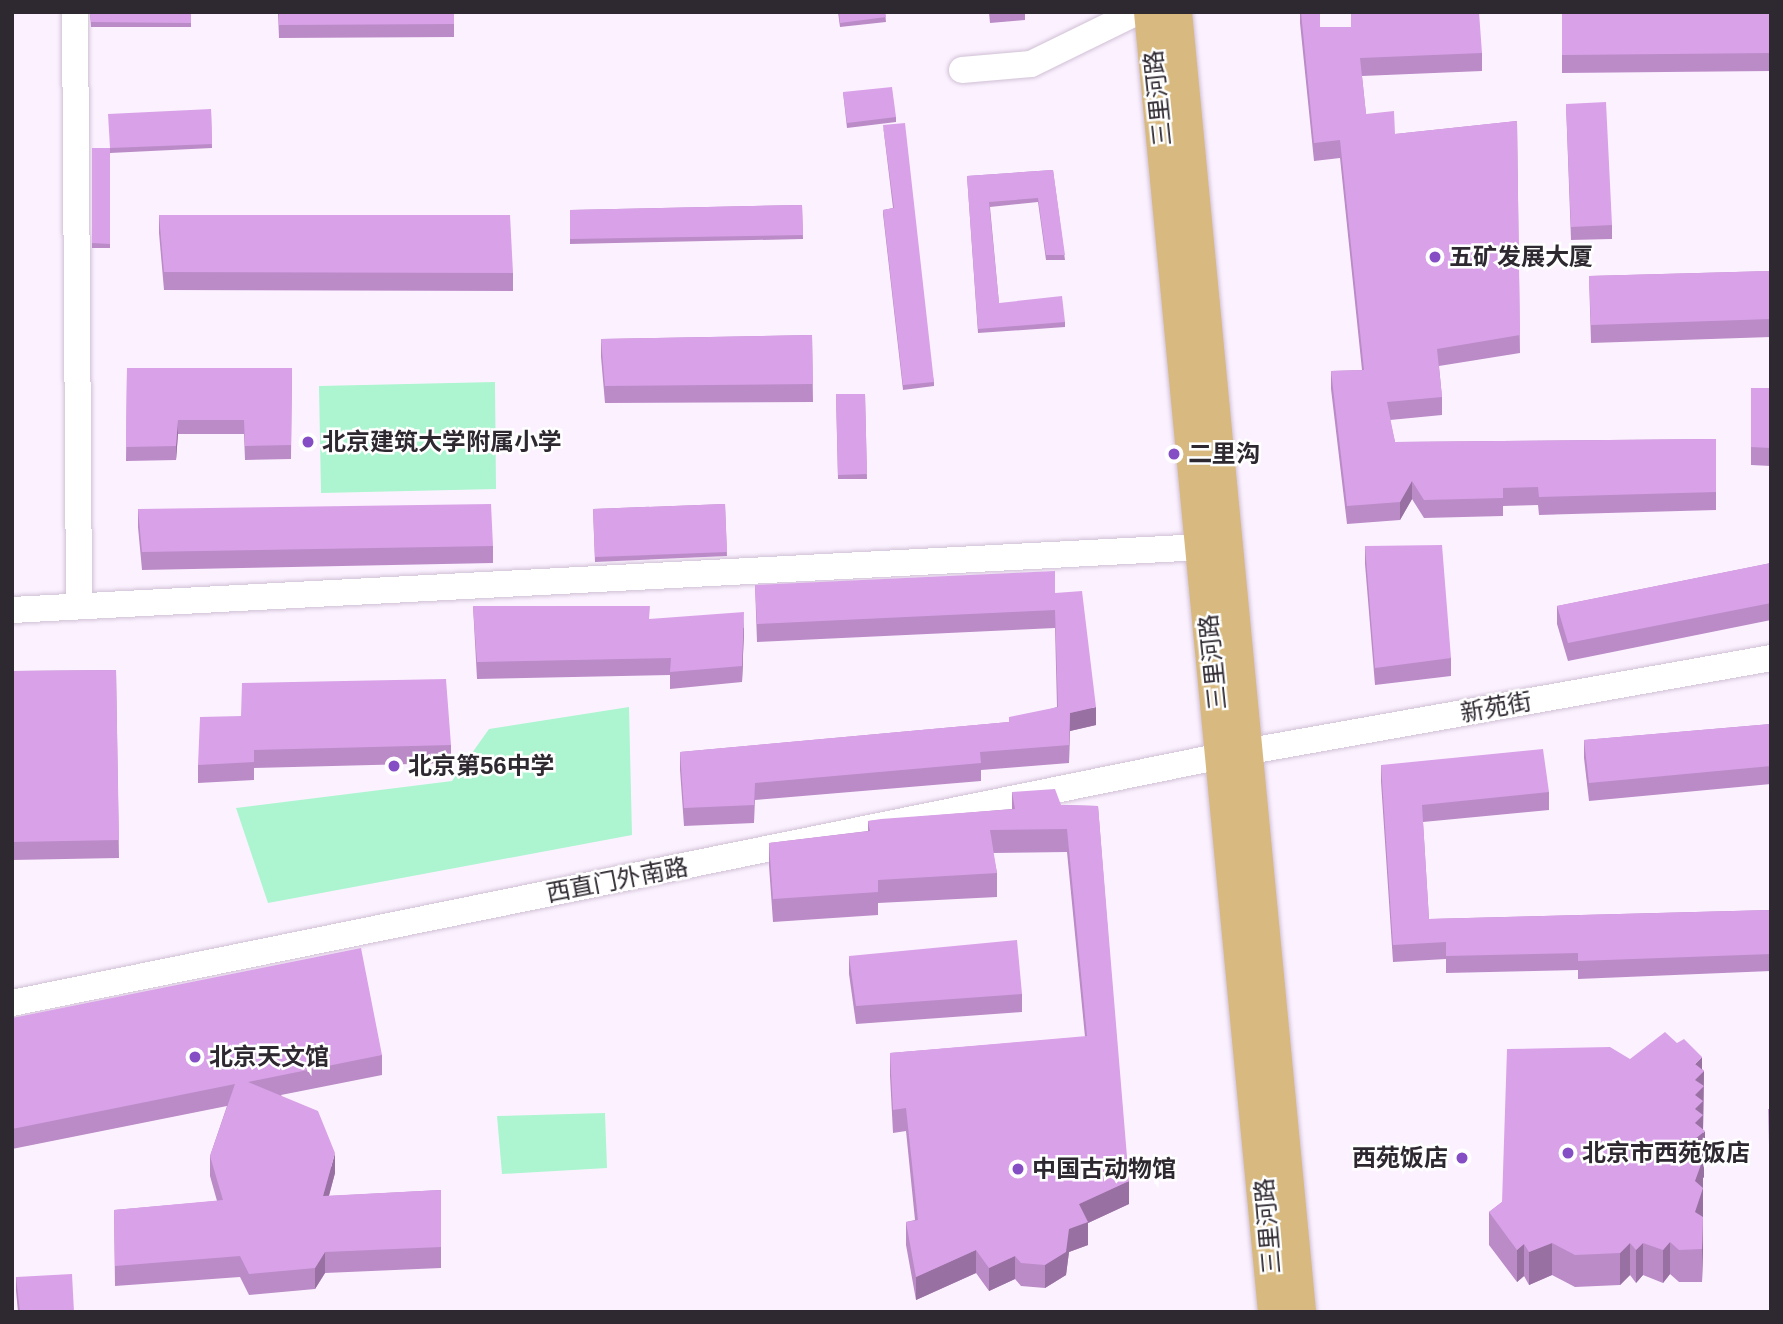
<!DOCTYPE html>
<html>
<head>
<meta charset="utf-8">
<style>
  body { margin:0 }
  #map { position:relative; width:1783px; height:1324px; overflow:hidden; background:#fcf2ff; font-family:Arial,"Noto Sans SC",sans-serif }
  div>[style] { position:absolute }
  .green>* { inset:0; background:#acf5d0 }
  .roads { filter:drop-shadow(0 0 2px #d0c0d5) drop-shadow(0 0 2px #d0c0d5) }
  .minor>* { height:26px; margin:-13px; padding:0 13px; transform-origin:13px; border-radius:13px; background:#fff }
  .major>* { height:32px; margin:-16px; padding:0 16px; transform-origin:16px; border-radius:16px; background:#d8ba81 }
  .wall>* { inset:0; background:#bb8bc8 }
  .shaded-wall>* { inset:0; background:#9871a2 }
  .building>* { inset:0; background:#d9a2e8 }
  .dots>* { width:19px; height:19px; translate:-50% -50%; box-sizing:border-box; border:4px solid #fff; border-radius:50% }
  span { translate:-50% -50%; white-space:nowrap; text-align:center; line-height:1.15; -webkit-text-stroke:5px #fff; paint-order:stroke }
  .street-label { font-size:24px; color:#2e2830 }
  .poi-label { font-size:24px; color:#2e2830; font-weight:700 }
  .left { translate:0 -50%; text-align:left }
  .right { translate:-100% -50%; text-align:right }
  .frame { position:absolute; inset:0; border:14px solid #2e2830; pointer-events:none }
</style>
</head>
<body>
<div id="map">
  <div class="green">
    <i style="clip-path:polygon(495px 382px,496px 489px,321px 493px,319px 386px)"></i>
    <i style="clip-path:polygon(629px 707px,632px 835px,268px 903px,236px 808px,452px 781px,489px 729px)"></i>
    <i style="clip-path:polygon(605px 1113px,607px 1168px,502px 1174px,497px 1116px)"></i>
  </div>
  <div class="roads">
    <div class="minor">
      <i style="left:75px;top:12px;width:594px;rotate:89.61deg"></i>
      <i style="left:962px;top:70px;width:69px;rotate:-5deg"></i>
      <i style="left:1031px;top:64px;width:118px;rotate:-26.1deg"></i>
      <i style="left:12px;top:610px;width:1191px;rotate:-3.03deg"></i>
      <i style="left:12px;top:1003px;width:1235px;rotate:-11.54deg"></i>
      <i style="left:1222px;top:756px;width:558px;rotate:-10.12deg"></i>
    </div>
    <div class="major">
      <i style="left:1150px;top:12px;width:1306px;rotate:84.55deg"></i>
      <i style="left:1176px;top:12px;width:1306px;rotate:84.55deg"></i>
    </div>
  </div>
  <div class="wall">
    <i style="clip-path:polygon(90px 12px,191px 12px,191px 27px,91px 27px)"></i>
    <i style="clip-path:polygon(278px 12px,454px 12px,454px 37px,279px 38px)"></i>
    <i style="clip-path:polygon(838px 12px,885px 12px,886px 22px,840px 27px)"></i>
    <i style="clip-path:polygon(989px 12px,1025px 12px,1025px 20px,990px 23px)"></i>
    <i style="clip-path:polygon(1300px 12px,1320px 12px,1320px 27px,1351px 27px,1482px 53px,1482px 71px,1362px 76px,1366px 114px,1395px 134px,1517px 121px,1520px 353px,1439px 366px,1442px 397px,1442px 415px,1390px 420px,1395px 442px,1716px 439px,1716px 510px,1539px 515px,1538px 505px,1503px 506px,1503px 516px,1424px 518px,1412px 499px,1400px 520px,1347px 524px,1331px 389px,1331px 371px,1362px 370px,1340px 158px,1314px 161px,1300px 23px)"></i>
    <i style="clip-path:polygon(1562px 12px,1771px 12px,1771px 71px,1562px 73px)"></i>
    <i style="clip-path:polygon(843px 92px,896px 117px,896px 122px,847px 128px)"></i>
    <i style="clip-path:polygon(1566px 104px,1612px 225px,1612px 239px,1571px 240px)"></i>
    <i style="clip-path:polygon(211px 109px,212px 148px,110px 153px,110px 248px,92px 248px,92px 148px,110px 148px)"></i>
    <i style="clip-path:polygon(883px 125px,934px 382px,934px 386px,903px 390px,883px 214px,883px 210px,893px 208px)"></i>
    <i style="clip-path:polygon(1053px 170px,1065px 260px,1046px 260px,1038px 202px,990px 207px,999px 303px,1065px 322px,1065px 327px,978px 333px,967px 176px)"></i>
    <i style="clip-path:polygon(802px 205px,803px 239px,570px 244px,570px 210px)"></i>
    <i style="clip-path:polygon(159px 215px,513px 273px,513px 291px,164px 290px,159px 233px)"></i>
    <i style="clip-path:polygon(1771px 271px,1771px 337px,1591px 343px,1589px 276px)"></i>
    <i style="clip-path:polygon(812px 335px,813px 402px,605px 403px,601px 357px,601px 339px)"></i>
    <i style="clip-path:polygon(127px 368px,292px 368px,291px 459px,245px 460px,244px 434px,178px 434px,176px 460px,126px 461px)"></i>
    <i style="clip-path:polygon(1771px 388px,1771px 466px,1751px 465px,1751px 447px)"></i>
    <i style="clip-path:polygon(836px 394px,865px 394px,867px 479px,838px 479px)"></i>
    <i style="clip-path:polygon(725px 504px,727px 556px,595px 562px,593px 509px)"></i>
    <i style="clip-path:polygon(138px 509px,493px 546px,493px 563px,142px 570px,138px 527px)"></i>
    <i style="clip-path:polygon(1365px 546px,1451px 658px,1451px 676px,1375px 685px,1365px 564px)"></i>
    <i style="clip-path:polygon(1771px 563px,1771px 620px,1568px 661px,1557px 624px,1557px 606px)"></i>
    <i style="clip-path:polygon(755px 585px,1055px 593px,1096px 725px,1070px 731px,1069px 763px,981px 770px,981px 781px,755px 800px,754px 823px,684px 826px,680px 770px,680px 752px,1009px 722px,1057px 707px,1055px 628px,757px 642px)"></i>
    <i style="clip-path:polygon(473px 606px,650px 619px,744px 628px,742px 682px,670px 689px,670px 675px,477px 679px)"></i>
    <i style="clip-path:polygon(116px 670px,119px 858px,12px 860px,12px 671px)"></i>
    <i style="clip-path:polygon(241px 716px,451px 745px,451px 763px,254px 768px,254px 780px,198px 783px,198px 765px)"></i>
    <i style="clip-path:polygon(1771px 724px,1771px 784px,1589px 801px,1584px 758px,1584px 740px)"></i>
    <i style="clip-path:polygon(1381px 765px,1549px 792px,1549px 810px,1423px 822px,1429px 919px,1771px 910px,1771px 971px,1578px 979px,1578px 970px,1446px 973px,1446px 959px,1393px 962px,1381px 782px)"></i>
    <i style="clip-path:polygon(1012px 792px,1061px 805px,1098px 806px,1129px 1204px,1088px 1223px,1088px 1245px,1069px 1252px,1066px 1275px,1045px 1288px,1021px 1286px,1015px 1279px,989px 1291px,976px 1273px,916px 1300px,906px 1245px,906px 1222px,915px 1220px,906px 1131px,893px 1133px,890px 1076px,890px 1053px,1085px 1037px,1067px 852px,993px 853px,997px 873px,997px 897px,878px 903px,878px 915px,773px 922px,769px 866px,769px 843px,868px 831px,868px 821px,1012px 809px)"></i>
    <i style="clip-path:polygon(849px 956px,1022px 994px,1022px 1012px,856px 1024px,849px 974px)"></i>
    <i style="clip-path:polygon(12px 1018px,382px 1055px,382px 1075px,281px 1095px,335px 1173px,329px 1196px,441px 1190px,441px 1268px,325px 1273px,315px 1289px,249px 1295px,240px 1277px,115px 1286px,114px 1210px,217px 1201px,210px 1176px,210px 1156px,227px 1106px,12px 1149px)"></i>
    <i style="clip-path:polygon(1630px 1059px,1702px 1069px,1704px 1071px,1703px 1129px,1705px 1163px,1704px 1164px,1704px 1177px,1703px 1178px,1703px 1249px,1702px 1282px,1679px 1282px,1670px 1274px,1663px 1283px,1643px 1275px,1636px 1283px,1630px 1275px,1620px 1285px,1575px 1287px,1552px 1275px,1529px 1285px,1524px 1276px,1517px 1282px,1489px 1245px,1489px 1212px,1502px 1202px)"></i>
    <i style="clip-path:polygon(16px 1277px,74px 1312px,18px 1312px,16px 1291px)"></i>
  </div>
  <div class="shaded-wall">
    <i style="clip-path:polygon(178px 420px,178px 434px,176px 460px,176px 446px)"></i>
    <i style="clip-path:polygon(1412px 481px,1412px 499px,1400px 520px,1400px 502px)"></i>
    <i style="clip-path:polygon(744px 612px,744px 628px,742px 682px,742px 666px)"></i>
    <i style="clip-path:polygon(1096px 707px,1096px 725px,1070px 731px,1069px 763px,1070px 713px)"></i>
    <i style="clip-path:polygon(1702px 1057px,1702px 1073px,1704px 1071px,1703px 1133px,1705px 1131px,1705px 1163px,1704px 1164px,1704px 1177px,1703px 1178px,1703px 1221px,1695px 1244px,1695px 1064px)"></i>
    <i style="clip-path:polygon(335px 1153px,335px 1173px,323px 1217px,323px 1196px)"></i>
    <i style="clip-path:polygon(1129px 1181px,1129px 1204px,1088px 1223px,1088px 1245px,1069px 1252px,1066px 1275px,1045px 1288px,1045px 1265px,1069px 1229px,1079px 1204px)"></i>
    <i style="clip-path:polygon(1703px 1217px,1703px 1249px,1702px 1282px,1702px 1249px)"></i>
    <i style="clip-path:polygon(1670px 1242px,1670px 1274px,1663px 1283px,1663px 1250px)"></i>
    <i style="clip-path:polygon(1552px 1243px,1552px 1275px,1529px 1285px,1529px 1252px)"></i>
    <i style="clip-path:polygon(1630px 1243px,1630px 1275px,1620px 1285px,1620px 1253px)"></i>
    <i style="clip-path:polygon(1643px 1243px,1643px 1275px,1636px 1283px,1636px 1250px)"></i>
    <i style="clip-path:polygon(1524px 1244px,1524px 1276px,1517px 1282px,1517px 1250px)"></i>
    <i style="clip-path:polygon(976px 1250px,976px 1273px,916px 1300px,916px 1277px)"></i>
    <i style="clip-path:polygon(325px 1252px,325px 1273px,315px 1289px,315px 1268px)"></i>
    <i style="clip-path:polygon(1015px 1256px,1015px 1279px,989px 1291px,989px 1268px)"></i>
  </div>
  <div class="building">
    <i style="clip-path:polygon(90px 12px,191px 12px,191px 23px,91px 22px)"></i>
    <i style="clip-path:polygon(279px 12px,454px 12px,454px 24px,279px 25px)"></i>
    <i style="clip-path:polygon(839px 12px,885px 12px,886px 17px,840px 23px)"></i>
    <i style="clip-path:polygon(1301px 12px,1320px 12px,1320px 27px,1351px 27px,1351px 12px,1479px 12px,1482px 53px,1360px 58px,1366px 114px,1394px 111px,1395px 134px,1517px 121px,1520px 335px,1437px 349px,1442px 397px,1387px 402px,1395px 442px,1716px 439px,1716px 492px,1539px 497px,1538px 487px,1503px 488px,1503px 498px,1424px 500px,1412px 481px,1400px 502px,1347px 506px,1331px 371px,1364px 370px,1340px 140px,1314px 143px)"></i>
    <i style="clip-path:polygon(1562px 12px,1771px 12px,1771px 53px,1562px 55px)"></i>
    <i style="clip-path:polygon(892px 87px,896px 117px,847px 123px,843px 92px)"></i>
    <i style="clip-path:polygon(1606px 102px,1612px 225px,1571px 227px,1566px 104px)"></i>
    <i style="clip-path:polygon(211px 109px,212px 144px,110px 148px,108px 114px)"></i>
    <i style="clip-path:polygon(905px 123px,934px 382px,903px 385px,883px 210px,894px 208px,883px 125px)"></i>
    <i style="clip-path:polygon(92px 148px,110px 148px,110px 244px,92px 243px)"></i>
    <i style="clip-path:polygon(1053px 170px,1065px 255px,1046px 255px,1038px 198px,989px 202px,999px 303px,1062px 296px,1065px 322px,978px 329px,967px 176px)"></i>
    <i style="clip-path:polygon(802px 205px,803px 235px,570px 239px,570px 210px)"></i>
    <i style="clip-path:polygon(159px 215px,510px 215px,513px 273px,164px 272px)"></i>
    <i style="clip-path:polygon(12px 266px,13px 266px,12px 316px)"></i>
    <i style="clip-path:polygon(1771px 271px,1771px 319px,1591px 325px,1589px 276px)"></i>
    <i style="clip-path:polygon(812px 335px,813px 384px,605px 386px,601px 339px)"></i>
    <i style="clip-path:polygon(127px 368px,292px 368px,291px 445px,245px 446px,244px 420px,178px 420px,176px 446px,126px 447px)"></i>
    <i style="clip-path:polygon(1751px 388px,1771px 388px,1771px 448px,1751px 447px)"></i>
    <i style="clip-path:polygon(836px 394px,865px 394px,867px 474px,838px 475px)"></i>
    <i style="clip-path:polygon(491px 504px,493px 546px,142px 552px,138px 509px)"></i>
    <i style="clip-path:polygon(725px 504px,727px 552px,595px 557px,593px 509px)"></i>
    <i style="clip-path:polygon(1442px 545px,1451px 658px,1375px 668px,1365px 546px)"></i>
    <i style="clip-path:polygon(1771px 563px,1771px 603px,1568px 643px,1557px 606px)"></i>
    <i style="clip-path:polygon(1055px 571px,1055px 593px,1082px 591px,1096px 707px,1070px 713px,1069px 745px,980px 752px,981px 763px,755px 783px,754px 805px,684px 808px,680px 752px,1009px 722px,1009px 717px,1058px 707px,1055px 610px,757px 624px,755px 585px)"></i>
    <i style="clip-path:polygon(473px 606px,650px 606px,649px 619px,744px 612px,742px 666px,670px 672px,671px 658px,477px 662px)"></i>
    <i style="clip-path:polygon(116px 670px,119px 840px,12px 842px,12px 671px)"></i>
    <i style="clip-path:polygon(446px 679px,451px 745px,254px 750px,254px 762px,198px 765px,200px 717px,241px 716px,242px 683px)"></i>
    <i style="clip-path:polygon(1771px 724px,1771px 766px,1589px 783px,1584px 740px)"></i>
    <i style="clip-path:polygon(1543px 749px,1549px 792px,1422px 805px,1429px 919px,1771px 910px,1771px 954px,1578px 961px,1578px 953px,1446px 956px,1446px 942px,1393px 945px,1381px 765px)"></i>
    <i style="clip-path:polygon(1055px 789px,1061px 805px,1098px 806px,1129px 1181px,1079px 1204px,1088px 1222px,1069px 1229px,1066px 1252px,1045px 1265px,1021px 1263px,1015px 1256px,989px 1268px,976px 1250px,916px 1277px,906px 1222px,918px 1220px,906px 1108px,893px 1110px,890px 1053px,1087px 1036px,1067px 829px,990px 830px,997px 873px,878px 880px,878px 892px,773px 899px,769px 843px,870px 831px,868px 821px,881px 819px,1015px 809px,1012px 792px)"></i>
    <i style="clip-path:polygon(1017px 940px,1022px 994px,856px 1006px,849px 956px)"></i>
    <i style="clip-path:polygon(361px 948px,382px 1055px,248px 1082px,318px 1111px,335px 1153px,323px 1196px,441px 1190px,441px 1247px,325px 1252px,315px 1268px,249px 1274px,240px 1256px,115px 1266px,114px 1210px,223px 1200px,210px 1156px,235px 1084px,12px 1129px,12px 1018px)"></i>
    <i style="clip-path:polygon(1665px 1032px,1677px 1043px,1684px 1039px,1702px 1057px,1695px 1064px,1704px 1071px,1695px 1080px,1704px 1086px,1695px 1095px,1703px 1101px,1695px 1109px,1703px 1115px,1695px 1123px,1705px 1131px,1695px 1139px,1704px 1145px,1695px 1153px,1703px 1159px,1695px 1181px,1703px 1188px,1695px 1212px,1703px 1217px,1702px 1249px,1679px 1250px,1670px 1242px,1663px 1250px,1643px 1243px,1636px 1250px,1630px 1243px,1620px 1253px,1575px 1255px,1552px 1243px,1529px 1252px,1524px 1244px,1517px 1250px,1489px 1212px,1502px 1202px,1507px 1049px,1610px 1047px,1630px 1059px)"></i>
    <i style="clip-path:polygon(1768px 1109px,1771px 1109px,1771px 1217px)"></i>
    <i style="clip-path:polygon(72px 1274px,74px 1312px,20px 1312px,16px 1277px)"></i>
  </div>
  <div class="dots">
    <i style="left:1435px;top:257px;background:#854ec5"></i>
    <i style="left:308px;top:442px;background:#854ec5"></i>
    <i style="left:1174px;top:454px;background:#854ec5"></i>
    <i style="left:394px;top:766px;background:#854ec5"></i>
    <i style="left:195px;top:1057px;background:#854ec5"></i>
    <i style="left:1568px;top:1153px;background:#854ec5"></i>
    <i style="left:1462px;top:1158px;background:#854ec5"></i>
    <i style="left:1018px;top:1169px;background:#854ec5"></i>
  </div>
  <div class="street-label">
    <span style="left:1158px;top:98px;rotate:-96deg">三里河路</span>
    <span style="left:1213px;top:662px;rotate:-96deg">三里河路</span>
    <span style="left:1496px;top:707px;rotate:-10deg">新苑街</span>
    <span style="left:617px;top:880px;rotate:-11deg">西直门外南路</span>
    <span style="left:1268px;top:1226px;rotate:-95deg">三里河路</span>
  </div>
  <div class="poi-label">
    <span class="left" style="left:1449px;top:257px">五矿发展大厦</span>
    <span class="left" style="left:322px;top:442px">北京建筑大学附属小学</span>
    <span class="left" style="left:1188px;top:454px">二里沟</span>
    <span class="left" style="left:408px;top:766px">北京第56中学</span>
    <span class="left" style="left:209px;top:1057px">北京天文馆</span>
    <span class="left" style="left:1582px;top:1153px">北京市西苑饭店</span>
    <span class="right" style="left:1448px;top:1158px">西苑饭店</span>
    <span class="left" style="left:1032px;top:1169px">中国古动物馆</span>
  </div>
  <div class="frame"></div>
</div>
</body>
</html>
